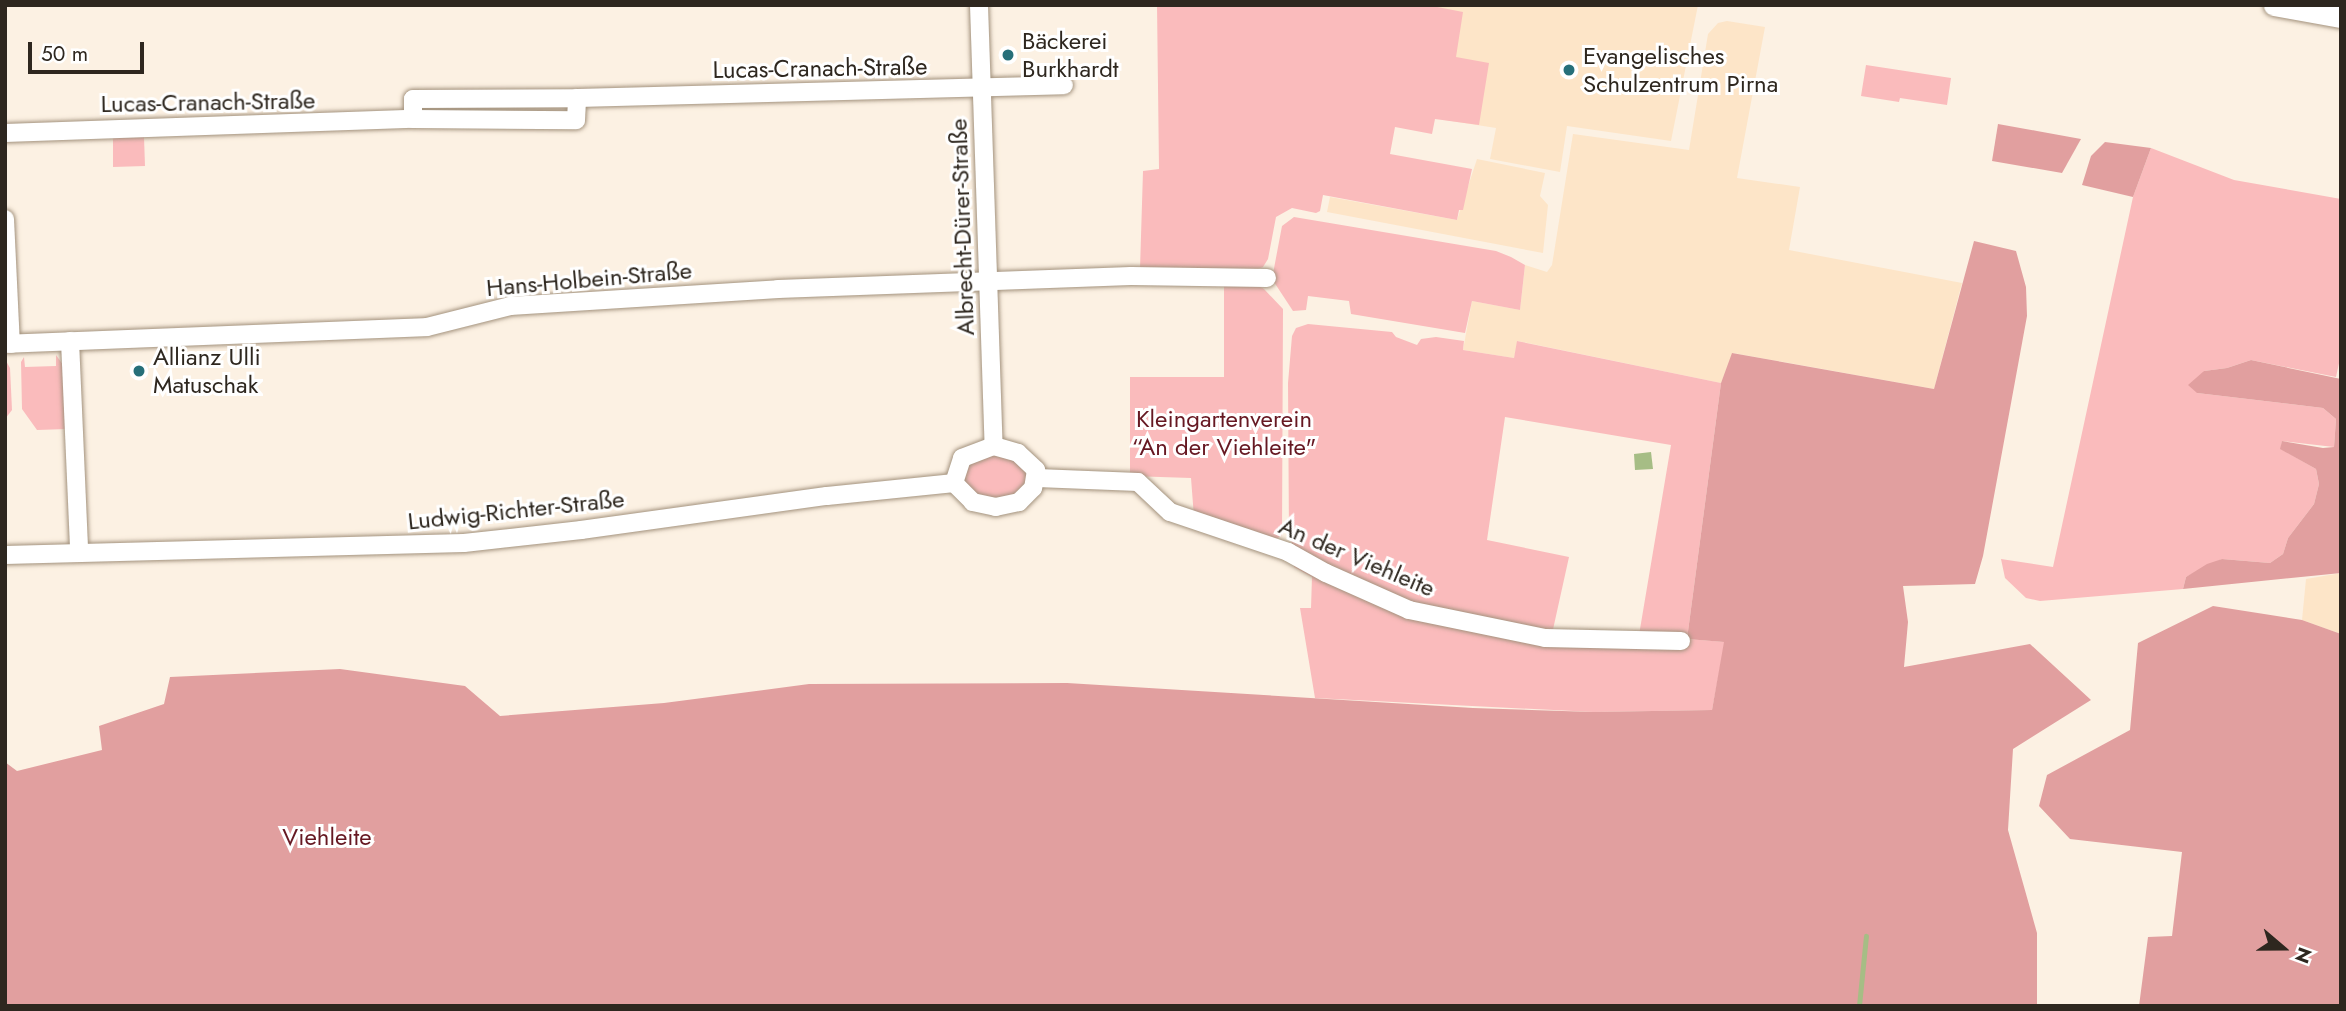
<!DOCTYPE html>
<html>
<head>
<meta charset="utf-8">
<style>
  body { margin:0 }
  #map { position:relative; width:2346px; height:1011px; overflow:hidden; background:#fcf1e3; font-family:Jost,sans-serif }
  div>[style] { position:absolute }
  .built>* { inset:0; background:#fde5c8 }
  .green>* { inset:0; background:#fabbbc }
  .forest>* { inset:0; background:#e19f9f }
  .water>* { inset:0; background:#a6bd85 }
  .stream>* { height:4.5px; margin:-2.25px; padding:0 2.25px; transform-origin:2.25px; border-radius:2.25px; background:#a6bd85 }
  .roads { filter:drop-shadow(0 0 2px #a3927d) drop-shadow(0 0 2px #a3927d) }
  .minor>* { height:18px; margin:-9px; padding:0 9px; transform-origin:9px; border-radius:9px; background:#fff }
  .major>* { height:21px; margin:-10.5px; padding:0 10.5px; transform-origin:10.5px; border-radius:10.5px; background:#fff }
  .dots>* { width:19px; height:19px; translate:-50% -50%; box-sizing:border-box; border:4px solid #fff; border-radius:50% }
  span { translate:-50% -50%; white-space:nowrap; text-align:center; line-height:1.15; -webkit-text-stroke:6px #fff; paint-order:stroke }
  .poi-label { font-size:24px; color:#2e271f }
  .left { translate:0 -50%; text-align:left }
  .street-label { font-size:24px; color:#2e271f }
  .park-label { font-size:24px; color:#661822 }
  .frame { position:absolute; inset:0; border:7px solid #2e271f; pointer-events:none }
  .north { position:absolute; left:2248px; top:913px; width:70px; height:70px; -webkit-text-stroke:5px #fff; paint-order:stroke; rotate:110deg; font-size:19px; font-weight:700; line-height:28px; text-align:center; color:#2e271f }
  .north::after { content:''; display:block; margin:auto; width:24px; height:32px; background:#2e271f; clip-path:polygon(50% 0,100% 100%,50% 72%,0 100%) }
  .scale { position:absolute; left:28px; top:42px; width:116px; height:32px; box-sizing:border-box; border:4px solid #2e271f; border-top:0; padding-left:9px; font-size:21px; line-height:24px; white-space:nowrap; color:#2e271f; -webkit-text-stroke:5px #fff; paint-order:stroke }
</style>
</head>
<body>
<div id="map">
  <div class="built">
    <i style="clip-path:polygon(1427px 5px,1698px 5px,1671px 141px,1567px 126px,1560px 172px,1490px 159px,1496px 128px,1445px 120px)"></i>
    <i style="clip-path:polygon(1727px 21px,1765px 27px,1737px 178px,1800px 187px,1789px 250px,1962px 283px,1934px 389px,1733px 353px,1721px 383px,1518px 341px,1514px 358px,1463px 350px,1472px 301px,1520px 310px,1525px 265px,1547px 272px,1552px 265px,1573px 134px,1689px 150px,1708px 34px,1718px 23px)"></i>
    <i style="clip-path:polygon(1477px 159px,1545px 173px,1540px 196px,1548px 205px,1543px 253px,1327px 212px,1330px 197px,1457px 220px)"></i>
    <i style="clip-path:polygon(2341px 573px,2341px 634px,2302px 620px,2306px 579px)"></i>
  </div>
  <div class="green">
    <i style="clip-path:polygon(1157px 5px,1427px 5px,1463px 12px,1456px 57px,1489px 63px,1479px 125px,1435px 119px,1432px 134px,1395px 127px,1390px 154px,1472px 169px,1463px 210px,1459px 210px,1457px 220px,1323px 195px,1320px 211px,1316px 213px,1292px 208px,1276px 217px,1268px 259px,1263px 267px,1255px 270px,1140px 269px,1143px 171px,1159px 169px)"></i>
    <i style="clip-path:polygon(1866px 65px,1951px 78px,1947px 105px,1900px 98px,1899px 102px,1861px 96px)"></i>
    <i style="clip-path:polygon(144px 137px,145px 166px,113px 167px,113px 138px)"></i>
    <i style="clip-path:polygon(2151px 148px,2234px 180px,2341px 199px,2341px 354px,2336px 377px,2251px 360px,2227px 368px,2204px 371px,2197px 393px,2323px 408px,2336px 419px,2334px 447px,2282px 441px,2281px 449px,2316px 469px,2319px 484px,2314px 504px,2288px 538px,2283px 554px,2270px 563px,2222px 559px,2186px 577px,2183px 589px,2040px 601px,2026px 598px,2005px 578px,2001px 559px,2053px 567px,2133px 197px)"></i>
    <i style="clip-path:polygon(1294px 217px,1496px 251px,1511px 257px,1525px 265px,1520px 310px,1472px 301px,1465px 333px,1351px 314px,1349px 301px,1308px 296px,1306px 310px,1293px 311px,1272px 279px,1282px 226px)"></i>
    <i style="clip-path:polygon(1224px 281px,1253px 283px,1264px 289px,1283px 309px,1282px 535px,1273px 541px,1194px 517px,1191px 478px,1130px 476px,1130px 377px,1224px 377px)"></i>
    <i style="clip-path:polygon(1308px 324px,1392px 332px,1396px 337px,1417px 345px,1421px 339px,1436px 337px,1464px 341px,1463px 350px,1514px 358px,1517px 341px,1721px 383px,1687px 639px,1725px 642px,1712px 710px,1593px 712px,1315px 698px,1300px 608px,1311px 608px,1312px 577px,1294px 567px,1293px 560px,1371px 599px,1438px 624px,1550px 643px,1688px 644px,1687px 639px,1639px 635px,1671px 445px,1505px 417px,1487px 540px,1569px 557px,1552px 634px,1410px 606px,1329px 570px,1295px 550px,1289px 537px,1288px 383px,1292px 336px,1296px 328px)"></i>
    <i style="clip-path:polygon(56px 355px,66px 369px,67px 429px,37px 430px,22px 409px,21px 362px,24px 357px,25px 367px,56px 366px)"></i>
    <i style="clip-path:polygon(5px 359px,10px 368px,12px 410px,5px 419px)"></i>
    <i style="clip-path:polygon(1001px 452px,1030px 470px,1024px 492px,986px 502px,960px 483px,965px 462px)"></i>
  </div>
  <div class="forest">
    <i style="clip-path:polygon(1998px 124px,2037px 131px,2081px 139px,2062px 173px,1992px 161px)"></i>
    <i style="clip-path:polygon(2105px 142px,2151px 148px,2133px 197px,2082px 185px,2091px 156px)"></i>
    <i style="clip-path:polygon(1974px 241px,2016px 251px,2026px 287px,2027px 316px,1983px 556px,1975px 584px,1903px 586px,1908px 622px,1904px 667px,2030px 644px,2091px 700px,2013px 749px,2008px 830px,2037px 933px,2037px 1006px,5px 1006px,5px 762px,17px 771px,102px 750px,99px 726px,164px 704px,170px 677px,340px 669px,465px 686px,500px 716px,664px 703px,809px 684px,1067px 683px,1473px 708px,1593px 712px,1712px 710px,1724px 642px,1687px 639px,1721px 383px,1732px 353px,1934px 389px)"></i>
    <i style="clip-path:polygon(2251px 360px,2341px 379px,2341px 573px,2183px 589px,2186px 577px,2207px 564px,2222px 559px,2270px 563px,2283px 554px,2288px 538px,2314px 504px,2319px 484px,2316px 469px,2280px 449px,2282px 441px,2323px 448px,2334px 447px,2336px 419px,2323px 408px,2197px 393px,2188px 385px,2204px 371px,2227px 368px)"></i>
    <i style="clip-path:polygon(2213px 606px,2302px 620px,2341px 634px,2341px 1006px,2139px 1006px,2148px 937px,2172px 936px,2182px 852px,2070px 839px,2039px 806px,2047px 775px,2130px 730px,2138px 643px)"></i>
  </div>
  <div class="water">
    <i style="clip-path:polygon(1651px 452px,1653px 469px,1635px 470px,1634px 454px)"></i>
  </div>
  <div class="stream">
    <i style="left:1859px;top:1006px;width:70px;rotate:-84.3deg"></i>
  </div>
  <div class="roads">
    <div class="minor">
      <i style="left:979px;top:5px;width:441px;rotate:88.1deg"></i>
      <i style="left:413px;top:119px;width:20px;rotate:-90deg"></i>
      <i style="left:413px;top:99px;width:164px;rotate:-0.3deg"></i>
      <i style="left:5px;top:133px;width:408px;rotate:-2deg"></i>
      <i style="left:413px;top:119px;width:163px;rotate:0.4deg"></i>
      <i style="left:576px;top:120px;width:22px;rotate:-87deg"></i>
      <i style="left:577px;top:98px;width:487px;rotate:-1.5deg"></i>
      <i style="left:5px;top:219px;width:125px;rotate:87.3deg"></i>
      <i style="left:70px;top:341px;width:210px;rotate:87.5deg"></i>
      <i style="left:5px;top:344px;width:422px;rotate:-2.3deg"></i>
      <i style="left:427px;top:327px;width:86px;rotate:-14.2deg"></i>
      <i style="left:510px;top:306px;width:269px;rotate:-3.6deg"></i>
      <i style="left:778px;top:289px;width:353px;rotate:-2.1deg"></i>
      <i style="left:1131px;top:276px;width:136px;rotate:0.8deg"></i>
      <i style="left:994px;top:446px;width:25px;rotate:16deg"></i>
      <i style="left:1018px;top:453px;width:25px;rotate:43deg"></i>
      <i style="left:1036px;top:470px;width:18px;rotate:99deg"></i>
      <i style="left:1033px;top:488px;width:20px;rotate:135deg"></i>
      <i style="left:1019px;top:502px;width:24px;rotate:168deg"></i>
      <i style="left:996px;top:507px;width:24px;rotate:-168deg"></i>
      <i style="left:973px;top:502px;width:27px;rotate:-135deg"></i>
      <i style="left:954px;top:483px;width:26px;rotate:-72deg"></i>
      <i style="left:962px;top:458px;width:34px;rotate:-21deg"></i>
      <i style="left:1037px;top:478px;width:101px;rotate:2.3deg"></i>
      <i style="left:1138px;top:482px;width:44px;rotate:43.2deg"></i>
      <i style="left:1170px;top:512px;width:125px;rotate:18.7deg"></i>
      <i style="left:1288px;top:552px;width:43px;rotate:28.9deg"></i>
      <i style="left:1326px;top:573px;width:91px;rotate:24deg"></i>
      <i style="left:1409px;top:610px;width:139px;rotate:11.6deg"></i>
      <i style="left:1545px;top:638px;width:136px;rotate:1.3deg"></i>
      <i style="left:5px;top:555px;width:459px;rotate:-1.5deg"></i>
      <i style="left:464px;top:543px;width:118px;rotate:-6.3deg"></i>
      <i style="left:581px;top:530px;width:248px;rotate:-7.9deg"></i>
      <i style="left:827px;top:496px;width:128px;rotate:-5.8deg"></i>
    </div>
    <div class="major">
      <i style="left:2274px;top:5px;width:68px;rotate:10.2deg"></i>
    </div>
  </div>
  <div class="dots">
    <i style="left:1008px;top:55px;background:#266f79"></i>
    <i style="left:1569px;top:70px;background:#266f79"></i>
    <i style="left:139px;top:371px;background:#266f79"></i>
  </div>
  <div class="poi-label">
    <span class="left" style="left:1022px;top:55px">Bäckerei<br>Burkhardt</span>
    <span class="left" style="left:1583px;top:70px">Evangelisches<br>Schulzentrum Pirna</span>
    <span class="left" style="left:153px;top:371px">Allianz Ulli<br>Matuschak</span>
  </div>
  <div class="street-label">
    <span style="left:820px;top:68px;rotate:-1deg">Lucas-Cranach-Straße</span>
    <span style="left:208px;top:102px;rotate:-1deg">Lucas-Cranach-Straße</span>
    <span style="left:962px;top:227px;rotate:-92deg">Albrecht-Dürer-Straße</span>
    <span style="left:589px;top:279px;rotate:-5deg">Hans-Holbein-Straße</span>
    <span style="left:516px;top:510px;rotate:-6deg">Ludwig-Richter-Straße</span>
    <span style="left:1357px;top:557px;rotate:23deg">An der Viehleite</span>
  </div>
  <div class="park-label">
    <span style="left:1224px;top:433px">Kleingartenverein<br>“An der Viehleite"</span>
    <span style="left:327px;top:837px">Viehleite</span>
  </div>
  <div class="frame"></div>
  <div class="north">N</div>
  <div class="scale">50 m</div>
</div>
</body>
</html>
